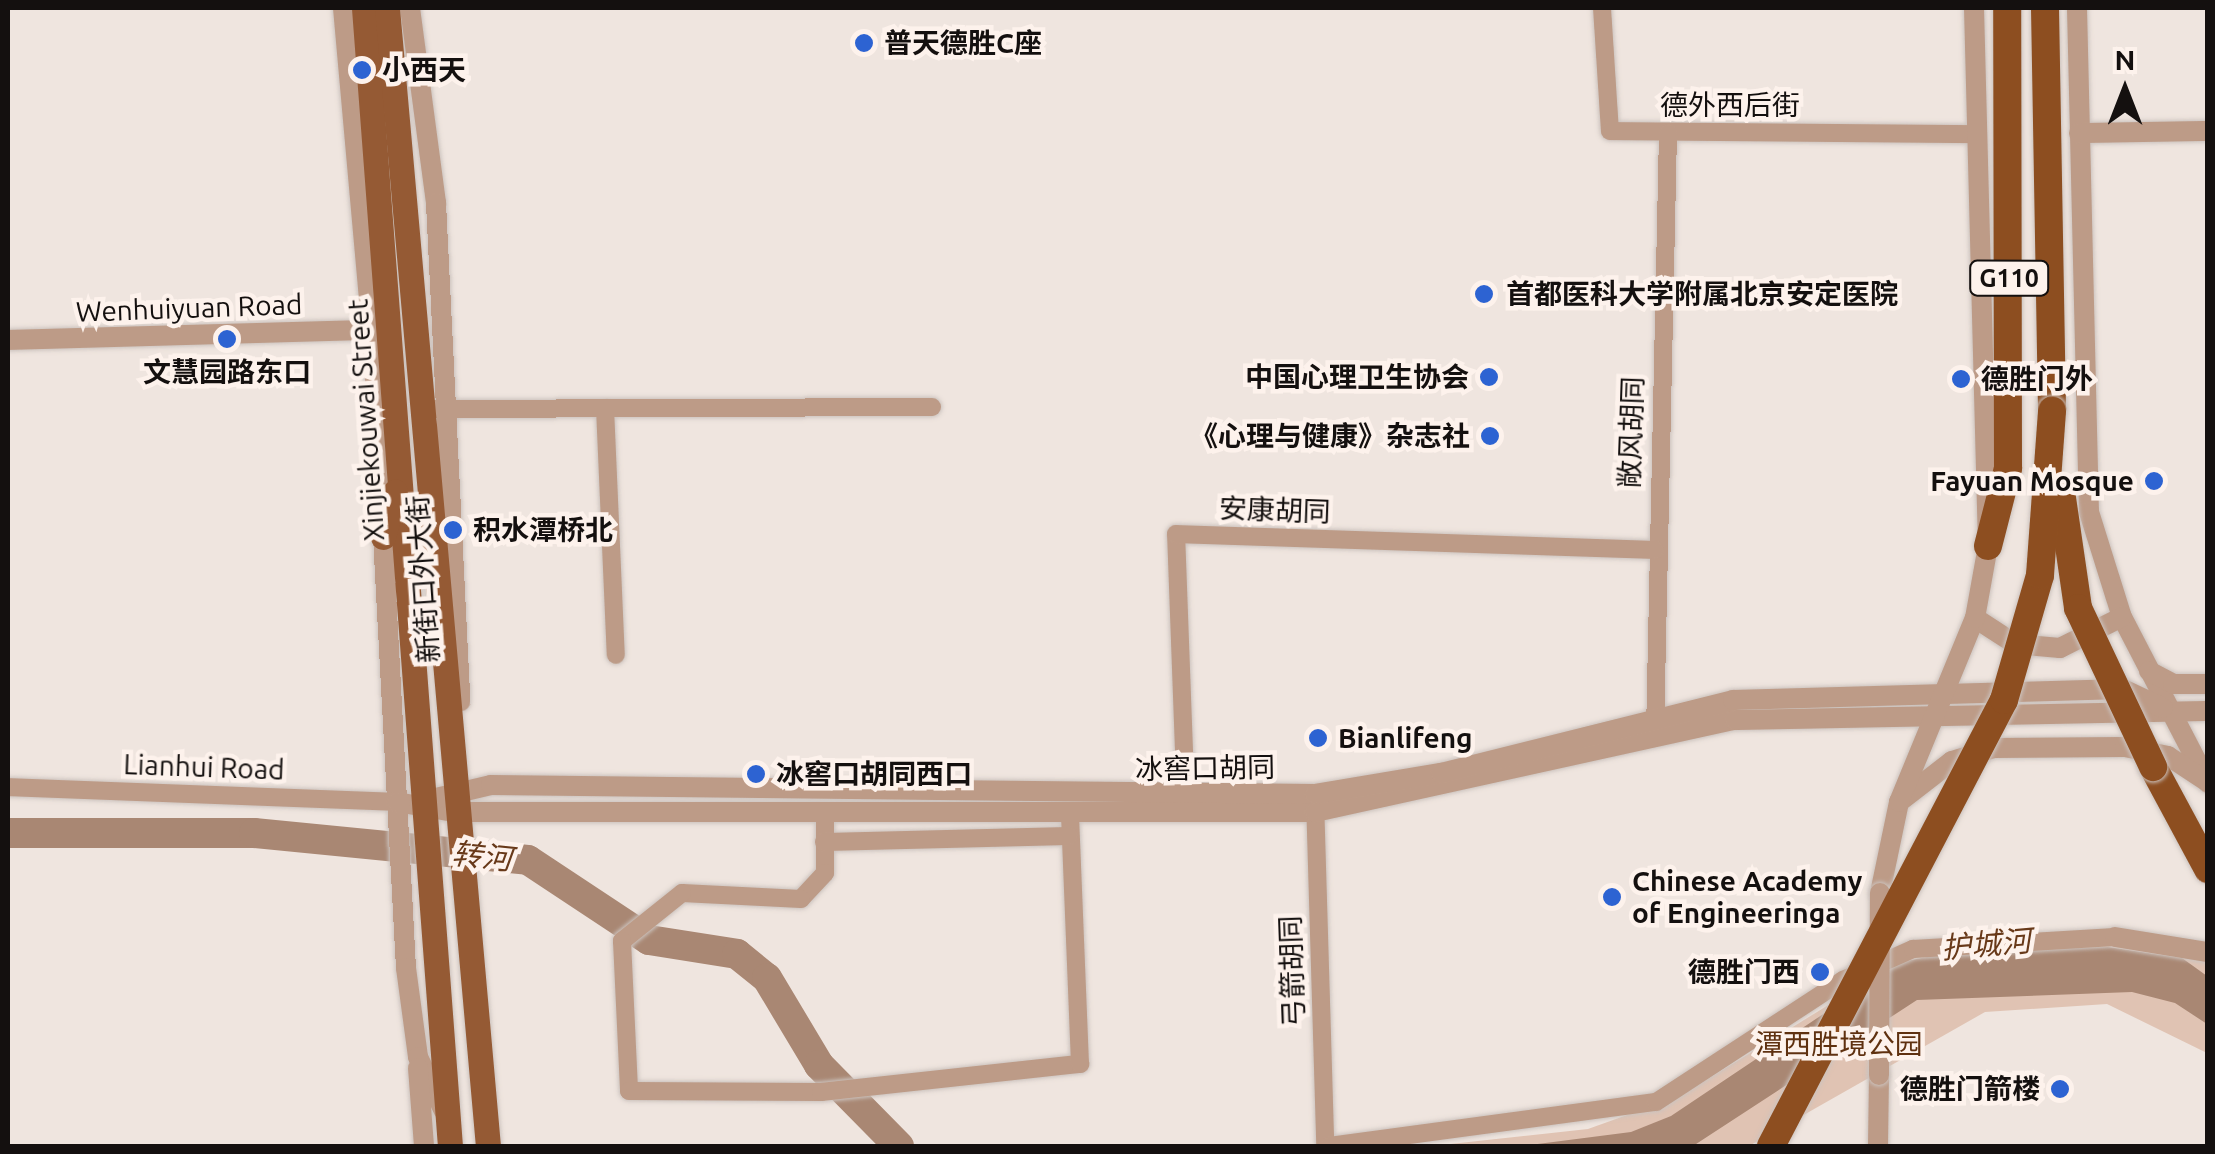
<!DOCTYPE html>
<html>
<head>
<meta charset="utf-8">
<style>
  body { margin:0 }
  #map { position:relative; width:2215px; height:1154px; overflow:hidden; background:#efe5df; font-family:Ubuntu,"Noto Sans SC",sans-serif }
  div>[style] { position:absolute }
  .green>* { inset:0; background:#e0c3b3 }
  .water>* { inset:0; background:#a98773 }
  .river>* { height:30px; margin:-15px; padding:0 15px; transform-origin:15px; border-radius:15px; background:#a98773 }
  .roads { filter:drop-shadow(0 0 2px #ccc3be) drop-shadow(0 0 2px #ccc3be) }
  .minor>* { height:18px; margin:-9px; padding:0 9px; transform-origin:9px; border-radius:9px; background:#bd9b87 }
  .tertiary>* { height:20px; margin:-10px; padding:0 10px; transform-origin:10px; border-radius:10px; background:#bd9b87 }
  .primary>* { height:25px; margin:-12.5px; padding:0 12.5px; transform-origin:12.5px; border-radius:12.5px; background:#955a34 }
  .trunk>* { height:28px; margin:-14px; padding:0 14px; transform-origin:14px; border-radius:14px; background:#8d4e20 }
  .bridges { filter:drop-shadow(0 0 2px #ccc3be) drop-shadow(0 0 2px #ccc3be) }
  .tertiary-bridge>* { height:20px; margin:-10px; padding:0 10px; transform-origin:10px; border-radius:10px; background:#bd9b87 }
  .trunk-bridge>* { height:28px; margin:-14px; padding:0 14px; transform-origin:14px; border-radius:14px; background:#8d4e20 }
  .dots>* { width:28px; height:28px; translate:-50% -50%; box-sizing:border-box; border:5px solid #fdf2ec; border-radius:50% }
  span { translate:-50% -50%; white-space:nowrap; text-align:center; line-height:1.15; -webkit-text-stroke:9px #fdf2ec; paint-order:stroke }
  .shield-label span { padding:2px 8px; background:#fdf2ec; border:2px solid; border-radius:8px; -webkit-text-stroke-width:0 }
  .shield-label { font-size:25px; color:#14100f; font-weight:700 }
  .poi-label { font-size:28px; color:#14100f; font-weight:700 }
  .left { translate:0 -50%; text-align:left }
  .right { translate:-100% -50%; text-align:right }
  .street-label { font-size:28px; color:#14100f }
  .park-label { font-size:28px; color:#5f3110 }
  .water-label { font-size:30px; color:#683919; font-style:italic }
  .frame { position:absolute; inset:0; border:10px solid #14100f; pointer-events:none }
  .north { position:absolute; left:2075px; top:40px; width:100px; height:100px; -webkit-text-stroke:8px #fdf2ec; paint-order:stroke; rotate:0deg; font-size:28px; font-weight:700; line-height:40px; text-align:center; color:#14100f }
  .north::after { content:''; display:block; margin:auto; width:35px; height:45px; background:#14100f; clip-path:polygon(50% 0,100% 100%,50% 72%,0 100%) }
</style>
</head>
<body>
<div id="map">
  <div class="green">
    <i style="clip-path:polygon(2119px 945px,2185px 950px,2207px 962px,2207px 1053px,2107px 1004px,1985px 1012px,1749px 1146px,1432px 1146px,1588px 1129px,1680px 1096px,1910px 955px)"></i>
  </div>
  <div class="water">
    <i style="clip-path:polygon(2108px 947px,2182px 958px,2207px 976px,2207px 1024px,2175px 1003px,2132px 992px,1917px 1000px,1693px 1146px,1522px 1146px,1631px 1132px,1671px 1116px,1901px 962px,1963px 950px)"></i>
  </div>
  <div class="river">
    <i style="left:8px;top:833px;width:246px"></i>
    <i style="left:254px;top:833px;width:275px;rotate:5.6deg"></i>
    <i style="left:528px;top:860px;width:145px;rotate:33.5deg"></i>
    <i style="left:649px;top:940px;width:89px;rotate:9deg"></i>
    <i style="left:737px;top:954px;width:38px;rotate:39deg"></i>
    <i style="left:767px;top:978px;width:101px;rotate:59.1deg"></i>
    <i style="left:819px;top:1065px;width:114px;rotate:45.4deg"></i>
  </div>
  <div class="roads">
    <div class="minor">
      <i style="left:1602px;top:8px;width:123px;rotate:86.3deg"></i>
      <i style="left:1610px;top:131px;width:365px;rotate:0.5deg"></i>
      <i style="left:605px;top:408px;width:247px;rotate:87.5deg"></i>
      <i style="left:432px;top:409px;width:500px;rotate:-0.23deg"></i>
      <i style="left:1655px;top:733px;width:600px;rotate:-88.76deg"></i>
      <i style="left:8px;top:787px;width:389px;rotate:2.2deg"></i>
      <i style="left:1315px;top:799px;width:347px;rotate:88.3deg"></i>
      <i style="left:1186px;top:805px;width:271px;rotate:-92.1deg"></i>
      <i style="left:1176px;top:534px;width:479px;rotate:1.9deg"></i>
      <i style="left:825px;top:816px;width:57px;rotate:90deg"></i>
      <i style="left:825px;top:873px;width:35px;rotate:133deg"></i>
      <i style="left:801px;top:899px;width:119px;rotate:-177.1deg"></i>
      <i style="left:682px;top:893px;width:77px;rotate:141.3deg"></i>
      <i style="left:622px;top:941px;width:150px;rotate:87.3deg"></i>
      <i style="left:629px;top:1091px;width:192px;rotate:0.3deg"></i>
      <i style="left:821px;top:1092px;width:261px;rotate:-6.2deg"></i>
      <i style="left:1080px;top:1064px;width:248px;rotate:-92.3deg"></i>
      <i style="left:824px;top:842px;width:245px;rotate:-1.4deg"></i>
      <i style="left:1329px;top:1146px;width:330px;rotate:-7.7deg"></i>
      <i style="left:1656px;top:1102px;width:223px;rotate:-33.1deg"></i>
      <i style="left:1843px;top:980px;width:77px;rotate:-23.9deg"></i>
      <i style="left:1913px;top:949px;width:202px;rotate:-3.4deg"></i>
    </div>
    <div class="tertiary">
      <i style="left:343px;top:8px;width:323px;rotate:84.9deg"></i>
      <i style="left:372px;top:330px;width:639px;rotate:86.95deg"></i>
      <i style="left:406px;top:968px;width:90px;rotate:82.3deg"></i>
      <i style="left:418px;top:1057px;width:60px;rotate:64.3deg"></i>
      <i style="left:410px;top:8px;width:197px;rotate:82.4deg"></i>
      <i style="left:436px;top:203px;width:499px;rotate:87.2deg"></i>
      <i style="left:2077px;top:8px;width:504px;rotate:88.64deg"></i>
      <i style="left:2089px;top:512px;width:110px;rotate:72.6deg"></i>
      <i style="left:2122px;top:617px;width:187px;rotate:62.6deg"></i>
      <i style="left:2079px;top:133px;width:129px;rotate:-0.9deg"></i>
      <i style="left:8px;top:340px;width:364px;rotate:-1.6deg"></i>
      <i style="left:1975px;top:618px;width:48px;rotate:33deg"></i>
      <i style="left:2015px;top:644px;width:45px;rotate:5.1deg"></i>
      <i style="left:2060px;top:648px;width:69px;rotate:-26.6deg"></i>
      <i style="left:2149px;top:671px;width:27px;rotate:28deg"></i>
      <i style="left:2173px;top:684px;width:35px"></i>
      <i style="left:397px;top:802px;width:57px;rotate:10.1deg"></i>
      <i style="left:453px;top:812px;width:862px"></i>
      <i style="left:1315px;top:812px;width:430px;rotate:-12.4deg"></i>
      <i style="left:1735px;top:720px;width:473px;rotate:-1.1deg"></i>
      <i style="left:419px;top:802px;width:74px;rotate:-13.3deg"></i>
      <i style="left:491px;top:785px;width:824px;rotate:0.63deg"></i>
      <i style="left:1315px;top:794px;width:128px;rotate:-9.5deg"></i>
      <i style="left:1441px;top:773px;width:301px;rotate:-14deg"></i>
      <i style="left:1733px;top:700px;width:390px;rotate:-1.6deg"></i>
      <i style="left:2123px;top:689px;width:44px;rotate:25.4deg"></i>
      <i style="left:1899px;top:802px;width:67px;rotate:-37.7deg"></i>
      <i style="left:1952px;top:761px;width:44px;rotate:-17.2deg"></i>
      <i style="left:1994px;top:748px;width:131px;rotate:-0.4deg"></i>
      <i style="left:2125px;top:747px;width:44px;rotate:11.8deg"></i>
      <i style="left:2168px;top:756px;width:45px;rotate:33.3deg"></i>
      <i style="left:1880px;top:893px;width:93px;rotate:-78.2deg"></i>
      <i style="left:1899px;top:802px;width:199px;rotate:-67.6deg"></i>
      <i style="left:1975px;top:618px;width:73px;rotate:-79.8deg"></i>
      <i style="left:1988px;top:546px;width:538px;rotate:-91.49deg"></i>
      <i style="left:2115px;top:937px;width:94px;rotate:9.2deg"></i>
      <i style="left:418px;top:1068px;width:78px;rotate:85.6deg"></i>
      <i style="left:1878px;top:1146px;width:71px;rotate:-89.2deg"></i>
    </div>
    <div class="primary">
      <i style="left:364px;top:8px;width:1141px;rotate:85.68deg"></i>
      <i style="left:387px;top:8px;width:1142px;rotate:84.93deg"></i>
      <i style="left:383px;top:537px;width:47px;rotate:-75.1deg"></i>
    </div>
    <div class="trunk">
      <i style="left:2045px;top:8px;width:402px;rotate:89deg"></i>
      <i style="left:1988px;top:546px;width:81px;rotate:-75.6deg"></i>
      <i style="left:2008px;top:468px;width:460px;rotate:-90.1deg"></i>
      <i style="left:2153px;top:767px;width:116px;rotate:61.7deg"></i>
    </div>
  </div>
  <div class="bridges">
    <div class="tertiary-bridge">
      <i style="left:1879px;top:1075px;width:182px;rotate:-89.7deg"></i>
    </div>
    <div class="trunk-bridge">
      <i style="left:2061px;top:491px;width:118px;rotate:81.7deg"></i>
      <i style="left:2078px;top:608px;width:176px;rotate:64.7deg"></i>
      <i style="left:1771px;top:1146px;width:503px;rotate:-62.42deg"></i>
      <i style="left:2004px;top:700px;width:130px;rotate:-73.9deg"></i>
      <i style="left:2040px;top:575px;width:165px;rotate:-85.8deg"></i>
    </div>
  </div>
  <div class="dots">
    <i style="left:864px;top:43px;background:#2d63d2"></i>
    <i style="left:362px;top:70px;background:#2d63d2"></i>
    <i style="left:1484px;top:294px;background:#2d63d2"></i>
    <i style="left:227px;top:339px;background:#2d63d2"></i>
    <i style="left:1489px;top:377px;background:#2d63d2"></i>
    <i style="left:1961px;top:379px;background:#2d63d2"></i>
    <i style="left:1490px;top:436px;background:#2d63d2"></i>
    <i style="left:2154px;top:481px;background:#2d63d2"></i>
    <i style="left:453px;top:530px;background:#2d63d2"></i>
    <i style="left:1318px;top:738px;background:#2d63d2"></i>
    <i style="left:756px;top:774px;background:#2d63d2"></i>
    <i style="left:1612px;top:897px;background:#2d63d2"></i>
    <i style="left:1820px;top:972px;background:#2d63d2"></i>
    <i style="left:2060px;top:1089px;background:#2d63d2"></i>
  </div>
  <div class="shield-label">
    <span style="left:2009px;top:278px">G110</span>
  </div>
  <div class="poi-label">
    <span class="left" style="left:884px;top:43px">普天德胜C座</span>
    <span class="left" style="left:382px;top:70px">小西天</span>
    <span class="left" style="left:1506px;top:294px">首都医科大学附属北京安定医院</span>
    <span style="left:227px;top:372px">文慧园路东口</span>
    <span class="right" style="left:1469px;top:377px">中国心理卫生协会</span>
    <span class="left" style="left:1981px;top:379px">德胜门外</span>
    <span class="right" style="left:1470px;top:436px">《心理与健康》杂志社</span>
    <span class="right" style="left:2134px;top:481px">Fayuan Mosque</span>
    <span class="left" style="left:473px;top:530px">积水潭桥北</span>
    <span class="left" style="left:1338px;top:738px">Bianlifeng</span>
    <span class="left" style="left:776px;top:774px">冰窖口胡同西口</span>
    <span class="left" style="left:1632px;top:897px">Chinese Academy<br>of Engineeringa</span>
    <span class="right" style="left:1800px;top:972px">德胜门西</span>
    <span class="right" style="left:2040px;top:1089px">德胜门箭楼</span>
  </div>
  <div class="street-label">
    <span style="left:1730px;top:105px">德外西后街</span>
    <span style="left:189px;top:308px;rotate:-2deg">Wenhuiyuan Road</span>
    <span style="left:366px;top:420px;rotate:-94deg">Xinjiekouwai Street</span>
    <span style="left:1631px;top:432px;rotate:-88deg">敞风胡同</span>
    <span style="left:1275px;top:510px;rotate:2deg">安康胡同</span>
    <span style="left:423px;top:579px;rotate:-94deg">新街口外大街</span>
    <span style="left:204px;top:767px;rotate:2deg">Lianhui Road</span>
    <span style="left:1205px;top:768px;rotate:-1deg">冰窖口胡同</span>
    <span style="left:1292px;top:971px;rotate:-92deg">弓箭胡同</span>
  </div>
  <div class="park-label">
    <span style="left:1839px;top:1044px">潭西胜境公园</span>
  </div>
  <div class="water-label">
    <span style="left:482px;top:856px;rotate:6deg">转河</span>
    <span style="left:1986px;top:944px;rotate:-5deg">护城河</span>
  </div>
  <div class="frame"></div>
  <div class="north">N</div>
</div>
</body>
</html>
